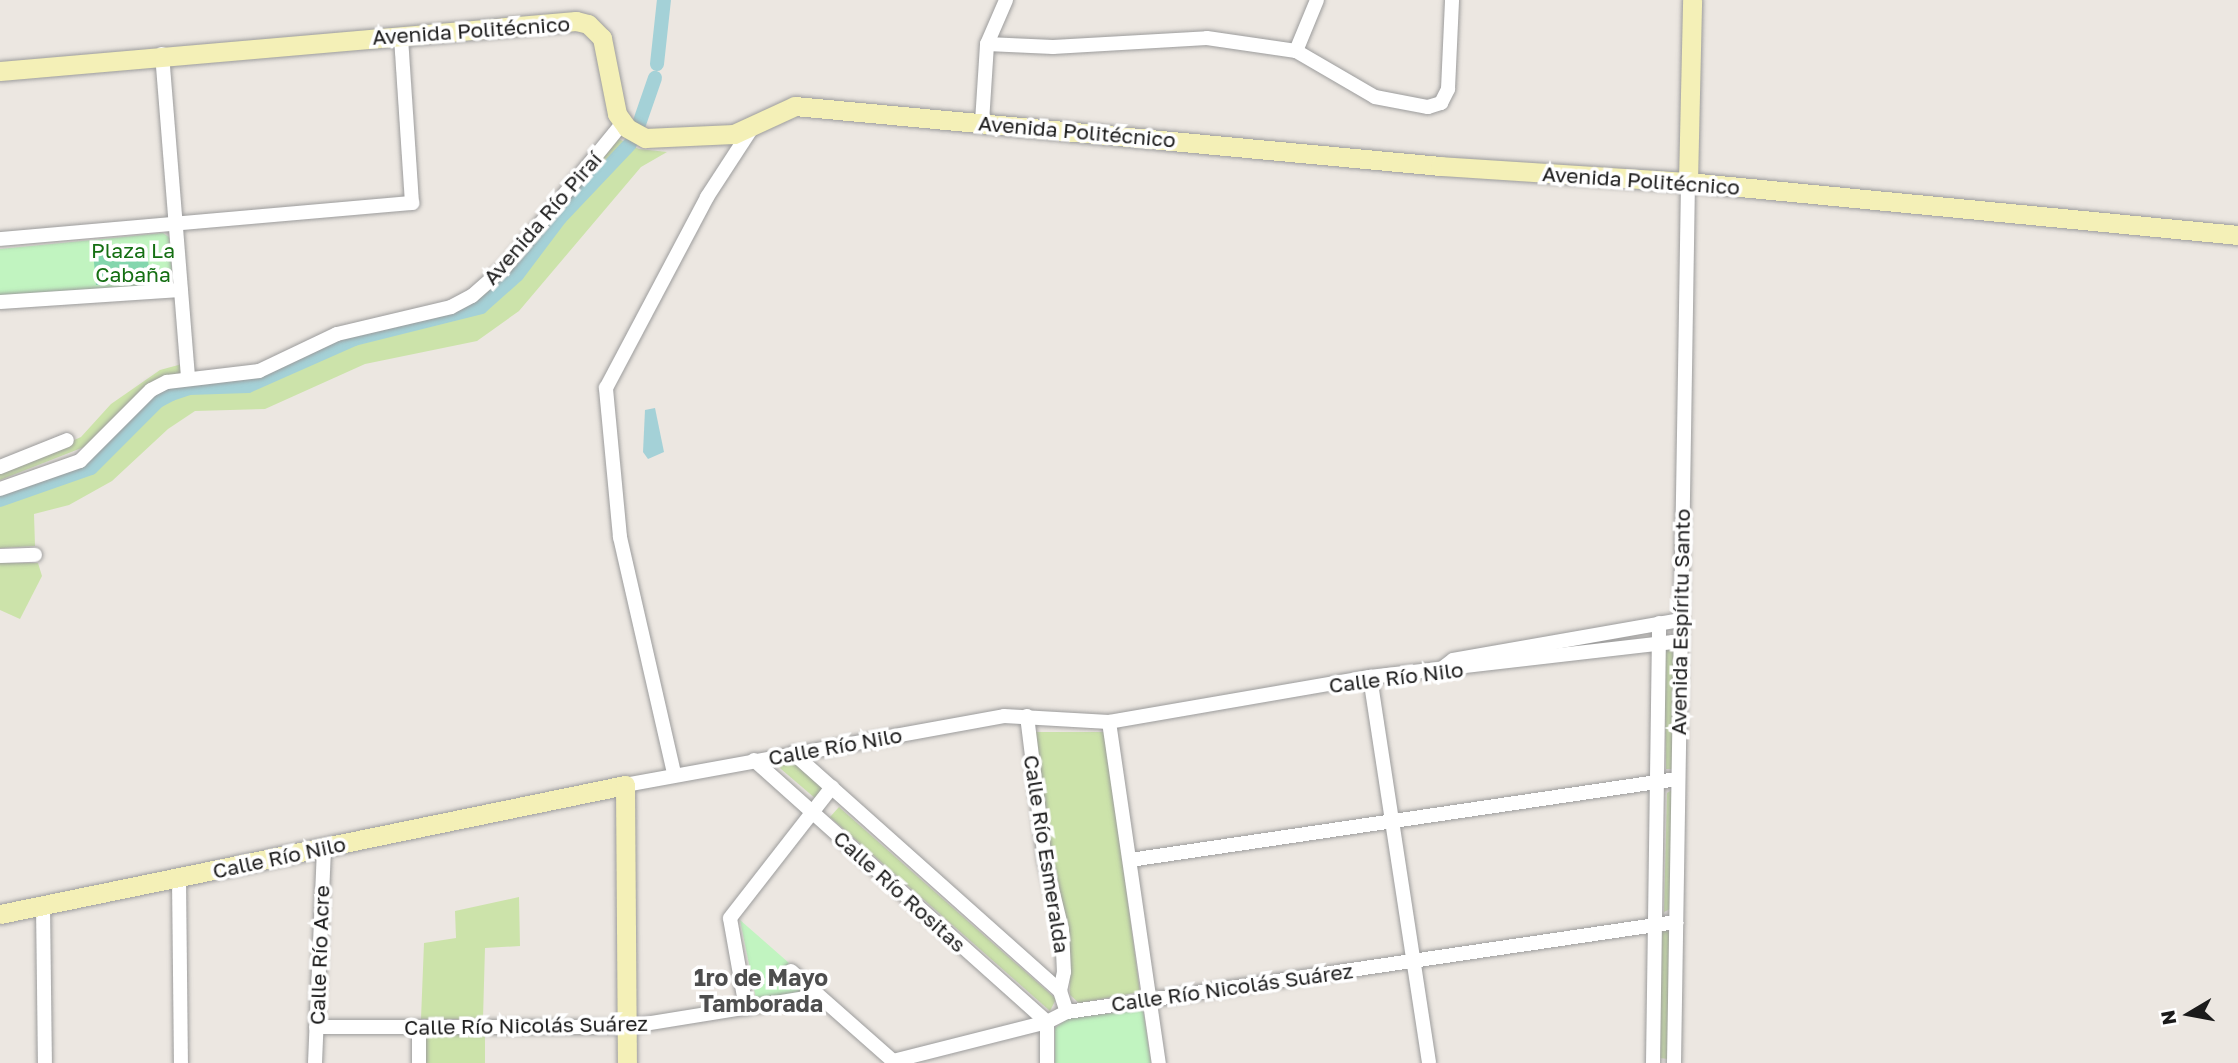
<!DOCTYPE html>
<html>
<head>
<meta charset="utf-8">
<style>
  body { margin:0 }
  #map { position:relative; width:2238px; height:1063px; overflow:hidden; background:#ece7e1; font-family:"Golos Text",sans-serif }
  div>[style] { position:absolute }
  .grass>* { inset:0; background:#cce3aa }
  .park>* { inset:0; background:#c1f4c0 }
  .pitch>* { inset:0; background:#84d6ad }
  .water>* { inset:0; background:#a4d1d7 }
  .canal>* { height:14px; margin:-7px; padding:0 7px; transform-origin:7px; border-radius:7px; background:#a4d1d7 }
  .roads { filter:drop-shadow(0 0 2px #9c9c9c) drop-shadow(0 0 2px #9c9c9c) }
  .street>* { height:14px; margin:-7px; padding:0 7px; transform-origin:7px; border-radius:7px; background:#fff }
  .secondary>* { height:19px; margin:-9.5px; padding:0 9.5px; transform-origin:9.5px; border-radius:9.5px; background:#f4f0b7 }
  span { translate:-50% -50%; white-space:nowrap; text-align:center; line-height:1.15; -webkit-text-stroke:7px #fff; paint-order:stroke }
  .street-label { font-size:21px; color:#1b1b1b }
  .park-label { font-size:21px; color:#156f13 }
  .neighbourhood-label { font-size:23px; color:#4e4e4e; font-weight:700 }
  .north { position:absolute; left:2154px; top:979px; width:70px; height:70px; -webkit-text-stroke:5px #fff; paint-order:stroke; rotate:260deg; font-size:19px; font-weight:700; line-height:28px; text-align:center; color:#1b1b1b }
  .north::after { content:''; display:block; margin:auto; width:24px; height:32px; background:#1b1b1b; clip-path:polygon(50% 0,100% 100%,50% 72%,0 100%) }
</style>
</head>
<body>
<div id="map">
  <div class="grass">
    <i style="clip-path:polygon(619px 139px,639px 149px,667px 152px,641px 167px,519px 311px,477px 341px,365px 364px,265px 409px,195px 411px,168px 429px,112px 481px,69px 505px,34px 514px,35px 546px,0 548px,0 494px,82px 466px,155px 394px,189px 383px,260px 376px,339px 339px,453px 312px,509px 270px)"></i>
    <i style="clip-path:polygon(182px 364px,182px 375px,84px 447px,0 480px,0 473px,81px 437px,111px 404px,160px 370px)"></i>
    <i style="clip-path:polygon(0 563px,38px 563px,42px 576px,20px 619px,0 610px)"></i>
    <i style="clip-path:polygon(1664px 646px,1674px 646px,1673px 769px,1666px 769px)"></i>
    <i style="clip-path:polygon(1035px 732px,1105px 732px,1140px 992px,1079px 1003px,1070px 995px,1069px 936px,1051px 860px)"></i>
    <i style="clip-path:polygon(774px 763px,796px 763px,824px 788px,816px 799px)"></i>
    <i style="clip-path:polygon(1672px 790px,1672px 908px,1664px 912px,1667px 793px)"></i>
    <i style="clip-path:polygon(839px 807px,1056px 999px,1050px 1011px,830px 817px)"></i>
    <i style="clip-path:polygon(519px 897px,520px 946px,485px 948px,483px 1019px,421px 1019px,424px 943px,456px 938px,455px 911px)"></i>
    <i style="clip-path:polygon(1662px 931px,1670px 931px,1668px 1059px,1660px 1058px)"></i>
    <i style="clip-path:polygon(424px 1033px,485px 1033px,485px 1063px,425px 1063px)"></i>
  </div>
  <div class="park">
    <i style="clip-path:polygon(163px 233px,169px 237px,173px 283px,168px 286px,0 297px,0 249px)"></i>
    <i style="clip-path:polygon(740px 920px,789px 963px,785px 967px,808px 992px,756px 999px)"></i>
    <i style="clip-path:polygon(1143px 1009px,1151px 1063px,1055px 1063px,1055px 1028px,1067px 1019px)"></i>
  </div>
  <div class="pitch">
    <i style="clip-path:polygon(147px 247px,150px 281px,96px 285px,93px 251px)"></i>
  </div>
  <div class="water">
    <i style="clip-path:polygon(655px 408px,664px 452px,648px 459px,643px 452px,645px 410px)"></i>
  </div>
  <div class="canal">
    <i style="left:657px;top:64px;width:64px;rotate:-83.8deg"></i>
    <i style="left:638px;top:127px;width:52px;rotate:-70.9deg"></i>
    <i style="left:0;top:500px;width:96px;rotate:-19.4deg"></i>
    <i style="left:91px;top:468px;width:95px;rotate:-45deg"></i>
    <i style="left:158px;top:401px;width:15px;rotate:-28deg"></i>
    <i style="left:171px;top:394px;width:19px;rotate:-18deg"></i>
    <i style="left:189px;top:388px;width:59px;rotate:-1.9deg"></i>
    <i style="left:248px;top:386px;width:116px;rotate:-23.9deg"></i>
    <i style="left:354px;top:339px;width:131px;rotate:-14.1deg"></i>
    <i style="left:481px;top:307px;width:48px;rotate:-41.6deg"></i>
    <i style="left:517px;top:275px;width:71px;rotate:-53deg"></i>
    <i style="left:560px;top:218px;width:102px;rotate:-46.6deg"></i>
  </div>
  <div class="roads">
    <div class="street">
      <i style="left:987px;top:44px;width:66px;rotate:2.6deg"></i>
      <i style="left:1053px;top:47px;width:154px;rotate:-3.3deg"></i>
      <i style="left:1207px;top:38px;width:90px;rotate:8.3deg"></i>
      <i style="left:1296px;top:51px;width:91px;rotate:30.2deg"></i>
      <i style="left:1375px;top:97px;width:54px;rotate:10.7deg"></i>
      <i style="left:1428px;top:107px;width:14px;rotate:-17deg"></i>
      <i style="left:1441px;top:103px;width:16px;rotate:-63deg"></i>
      <i style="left:1448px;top:89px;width:89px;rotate:-87.4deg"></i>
      <i style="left:1296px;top:51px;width:55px;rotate:-67.6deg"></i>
      <i style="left:162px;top:54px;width:325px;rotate:85.4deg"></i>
      <i style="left:982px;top:122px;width:78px;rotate:-86.3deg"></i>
      <i style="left:987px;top:44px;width:48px;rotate:-66.6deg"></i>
      <i style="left:0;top:239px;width:414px;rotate:-5deg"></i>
      <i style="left:412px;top:203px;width:167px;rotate:-93.8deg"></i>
      <i style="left:0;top:302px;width:181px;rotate:-3.8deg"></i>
      <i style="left:0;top:467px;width:72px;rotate:-21.9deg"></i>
      <i style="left:0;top:489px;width:85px;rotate:-19.3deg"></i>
      <i style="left:80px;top:461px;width:100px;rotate:-45deg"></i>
      <i style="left:151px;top:390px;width:18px;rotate:-27deg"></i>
      <i style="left:167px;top:382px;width:93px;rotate:-6.8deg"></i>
      <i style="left:259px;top:371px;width:86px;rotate:-25.4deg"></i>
      <i style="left:337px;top:334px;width:117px;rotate:-13.3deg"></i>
      <i style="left:451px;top:307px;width:24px;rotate:-28deg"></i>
      <i style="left:472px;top:296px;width:45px;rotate:-41.4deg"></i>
      <i style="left:506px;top:266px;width:183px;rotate:-50.8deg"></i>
      <i style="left:0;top:556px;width:35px;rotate:-2deg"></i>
      <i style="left:1440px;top:670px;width:16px;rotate:-38deg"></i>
      <i style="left:1453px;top:660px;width:230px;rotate:-10deg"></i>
      <i style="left:1370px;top:677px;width:390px;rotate:81.3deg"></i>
      <i style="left:1027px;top:716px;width:145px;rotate:82.9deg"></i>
      <i style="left:1045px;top:860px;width:72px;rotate:76.3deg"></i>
      <i style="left:1062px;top:930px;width:42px;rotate:87.3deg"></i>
      <i style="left:1064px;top:972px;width:19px;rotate:102deg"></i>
      <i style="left:1109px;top:722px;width:345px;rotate:81.7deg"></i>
      <i style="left:793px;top:753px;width:358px;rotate:41.7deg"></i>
      <i style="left:1060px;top:991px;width:22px;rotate:72deg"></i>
      <i style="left:754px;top:760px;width:393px;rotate:41.8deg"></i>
      <i style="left:674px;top:773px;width:242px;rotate:-102.9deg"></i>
      <i style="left:620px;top:537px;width:150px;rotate:-95.4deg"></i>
      <i style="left:606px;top:388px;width:216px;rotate:-62.1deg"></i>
      <i style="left:707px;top:197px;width:82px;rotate:-56.9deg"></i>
      <i style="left:625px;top:785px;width:385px;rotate:-10.3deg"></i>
      <i style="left:1004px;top:716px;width:105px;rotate:3.3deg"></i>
      <i style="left:1109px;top:722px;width:265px;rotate:-9.8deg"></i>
      <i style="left:1370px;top:677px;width:311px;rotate:-6.6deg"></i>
      <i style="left:1130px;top:860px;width:553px;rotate:-8.42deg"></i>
      <i style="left:179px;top:878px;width:185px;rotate:89.4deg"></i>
      <i style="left:43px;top:905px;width:158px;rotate:89.3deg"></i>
      <i style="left:791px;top:971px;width:136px;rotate:41.4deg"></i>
      <i style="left:746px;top:1008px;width:91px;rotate:-100.1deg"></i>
      <i style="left:730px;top:918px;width:166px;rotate:-52.1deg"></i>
      <i style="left:316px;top:1027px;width:310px"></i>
      <i style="left:626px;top:1027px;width:194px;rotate:-9.2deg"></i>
      <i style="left:419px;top:1027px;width:36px;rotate:90deg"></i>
      <i style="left:893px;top:1061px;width:159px;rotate:-14.2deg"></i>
      <i style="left:1047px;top:1022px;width:22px;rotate:-27deg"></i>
      <i style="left:1067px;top:1012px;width:616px;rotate:-8.41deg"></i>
      <i style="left:315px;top:1063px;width:215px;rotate:-87.6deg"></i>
      <i style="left:1047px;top:1063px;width:41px;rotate:-90deg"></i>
      <i style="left:1653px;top:1063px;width:440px;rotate:-89.2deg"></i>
      <i style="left:1674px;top:1063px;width:881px;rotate:-89.09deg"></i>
    </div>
    <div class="secondary">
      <i style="left:0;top:71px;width:578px;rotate:-4.96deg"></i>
      <i style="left:576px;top:21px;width:12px;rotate:14deg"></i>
      <i style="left:588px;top:24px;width:20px;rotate:45deg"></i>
      <i style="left:602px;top:38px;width:77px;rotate:78.8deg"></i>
      <i style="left:617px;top:114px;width:17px;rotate:54deg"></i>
      <i style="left:627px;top:128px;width:21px;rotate:29deg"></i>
      <i style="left:645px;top:138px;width:89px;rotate:-2.6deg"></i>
      <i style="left:734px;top:134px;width:67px;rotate:-24.7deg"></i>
      <i style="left:795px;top:106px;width:648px;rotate:5.31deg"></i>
      <i style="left:1440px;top:166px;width:249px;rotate:3.7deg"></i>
      <i style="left:1688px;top:182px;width:553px;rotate:5.5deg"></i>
      <i style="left:1688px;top:182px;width:182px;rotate:-88.7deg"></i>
      <i style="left:0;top:914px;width:638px;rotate:-11.66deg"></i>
      <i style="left:625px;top:785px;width:278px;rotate:89.6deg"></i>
    </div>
  </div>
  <div class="street-label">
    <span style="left:471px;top:30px;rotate:-4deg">Avenida Politécnico</span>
    <span style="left:1077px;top:131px;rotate:5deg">Avenida Politécnico</span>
    <span style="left:1641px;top:180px;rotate:4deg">Avenida Politécnico</span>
    <span style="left:542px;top:218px;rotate:-49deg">Avenida Río Piraí</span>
    <span style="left:1680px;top:622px;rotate:-89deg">Avenida Espíritu Santo</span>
    <span style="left:1396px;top:677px;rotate:-7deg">Calle Río Nilo</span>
    <span style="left:835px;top:746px;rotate:-10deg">Calle Río Nilo</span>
    <span style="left:1047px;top:854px;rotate:81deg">Calle Río Esmeralda</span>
    <span style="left:279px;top:857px;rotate:-12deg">Calle Río Nilo</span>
    <span style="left:900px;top:891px;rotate:42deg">Calle Río Rositas</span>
    <span style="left:319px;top:955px;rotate:-88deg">Calle Río Acre</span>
    <span style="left:1232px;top:987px;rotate:-8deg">Calle Río Nicolás Suárez</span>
    <span style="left:526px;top:1025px;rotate:-1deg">Calle Río Nicolás Suárez</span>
  </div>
  <div class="park-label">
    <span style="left:133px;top:262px">Plaza La<br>Cabaña</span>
  </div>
  <div class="neighbourhood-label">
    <span style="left:761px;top:990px">1ro de Mayo<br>Tamborada</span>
  </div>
  <div class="north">N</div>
</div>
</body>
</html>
